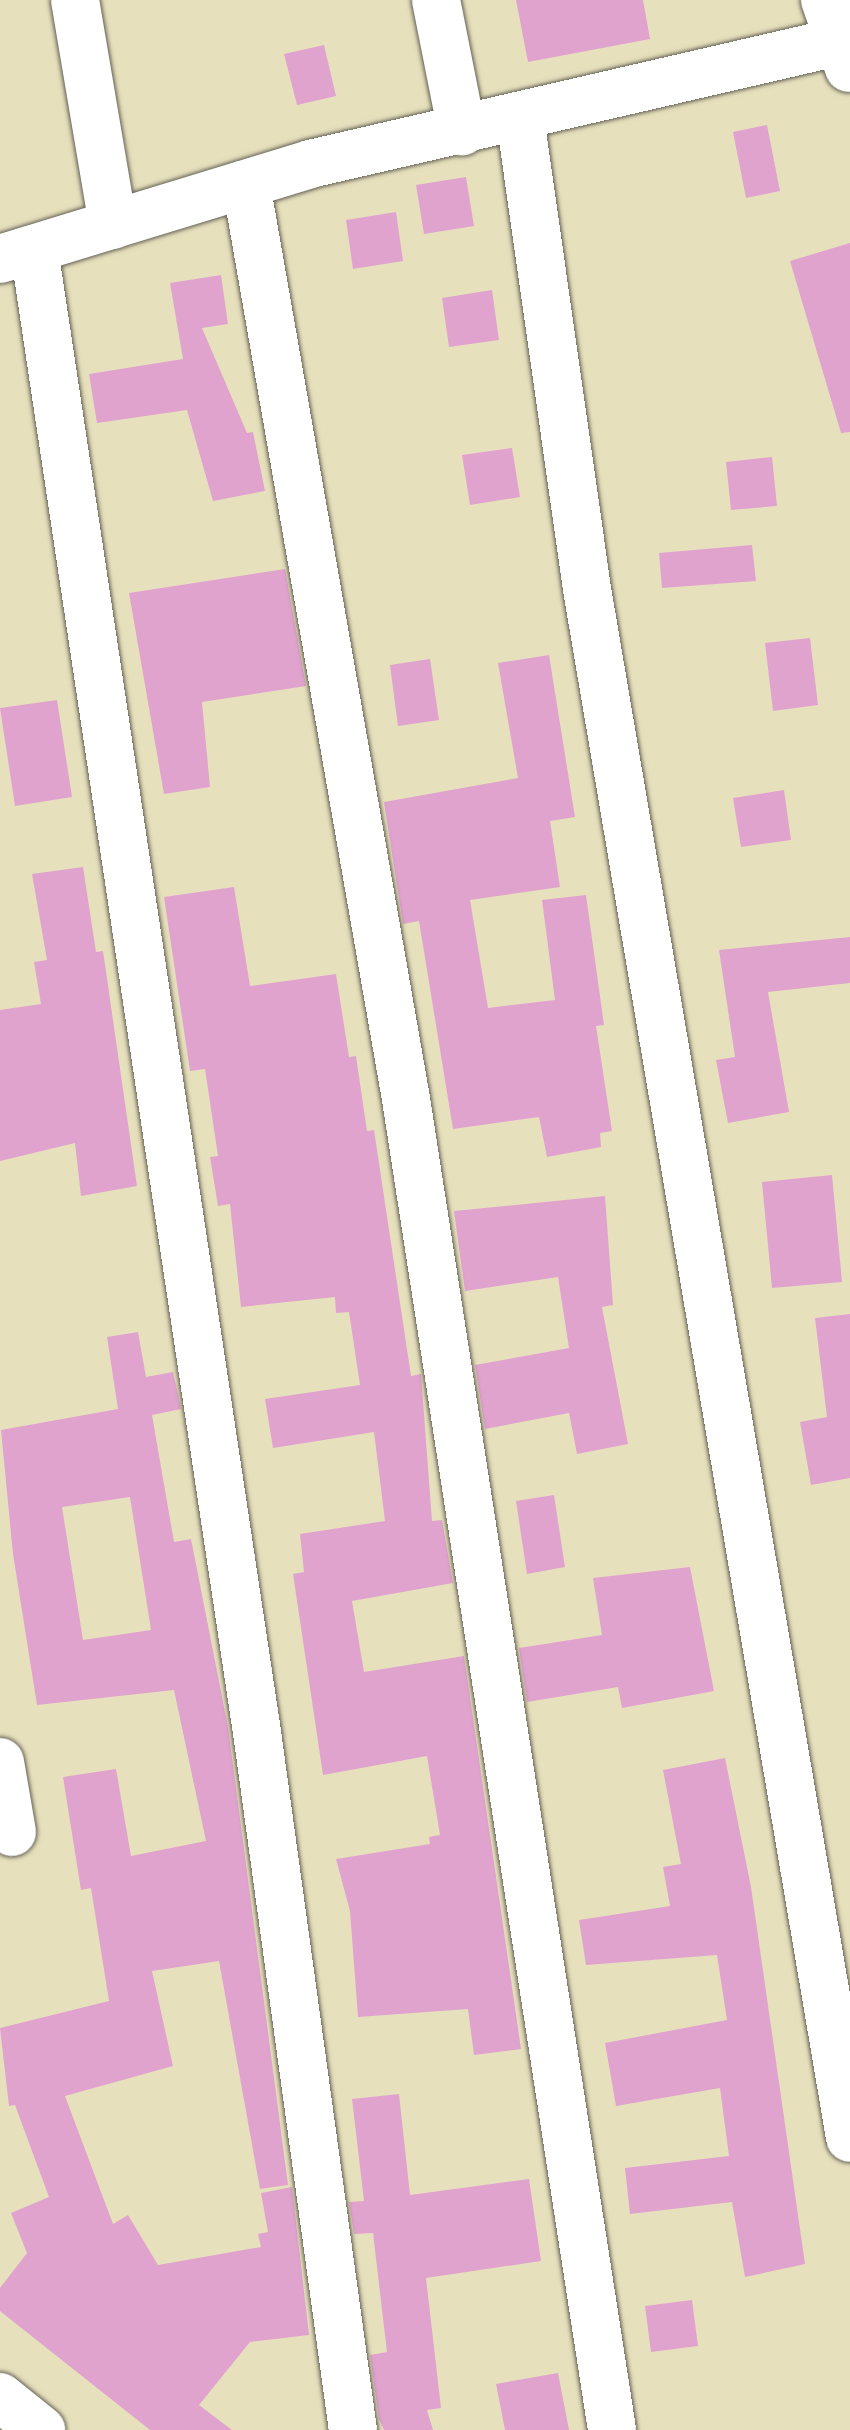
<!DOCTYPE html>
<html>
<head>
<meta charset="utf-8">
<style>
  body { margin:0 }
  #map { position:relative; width:850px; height:2430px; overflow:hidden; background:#e7e0bd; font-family:Caveat,sans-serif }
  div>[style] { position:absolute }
  .building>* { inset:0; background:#e0a3ce }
  .roads { filter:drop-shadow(0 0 2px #636154) drop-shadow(0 0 2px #636154) }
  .street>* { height:48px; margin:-24px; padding:0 24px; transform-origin:24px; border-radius:24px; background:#fff }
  span { translate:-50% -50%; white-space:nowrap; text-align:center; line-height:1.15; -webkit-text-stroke:9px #fdfcf7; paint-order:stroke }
</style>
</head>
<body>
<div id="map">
  <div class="building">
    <i style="clip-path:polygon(516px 0,643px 0,650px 39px,528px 62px)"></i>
    <i style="clip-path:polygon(324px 45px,336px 96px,297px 105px,284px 54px)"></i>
    <i style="clip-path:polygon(767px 125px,780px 191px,746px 198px,733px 132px)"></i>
    <i style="clip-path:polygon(466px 177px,474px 226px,424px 234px,416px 185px)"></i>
    <i style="clip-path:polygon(396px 212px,403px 261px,353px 269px,346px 220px)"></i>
    <i style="clip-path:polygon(850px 243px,850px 432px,841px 433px,790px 261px)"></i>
    <i style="clip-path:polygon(221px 275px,228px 324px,202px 328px,247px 433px,253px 432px,265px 491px,213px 501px,187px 410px,97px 423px,89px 374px,183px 359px,170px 283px)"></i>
    <i style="clip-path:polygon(492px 290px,499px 340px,449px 347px,442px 298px)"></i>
    <i style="clip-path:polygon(512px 448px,520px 497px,470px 505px,462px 455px)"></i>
    <i style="clip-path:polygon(772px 457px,777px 506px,731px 510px,726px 462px)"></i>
    <i style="clip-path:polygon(752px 545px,756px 581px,662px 588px,659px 553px)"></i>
    <i style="clip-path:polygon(285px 569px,306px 686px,202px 702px,210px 787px,164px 794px,129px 593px)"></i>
    <i style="clip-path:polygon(810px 638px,818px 705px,773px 711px,765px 643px)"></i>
    <i style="clip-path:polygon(549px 655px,575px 817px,550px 821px,560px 887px,470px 900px,488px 1008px,555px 1000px,542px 900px,586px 895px,604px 1025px,596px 1026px,612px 1131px,600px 1133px,601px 1147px,547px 1157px,539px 1117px,453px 1129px,419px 921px,403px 924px,384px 802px,518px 778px,498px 663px)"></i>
    <i style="clip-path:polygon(430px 659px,439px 720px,398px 726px,390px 665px)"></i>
    <i style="clip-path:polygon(57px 700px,72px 797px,15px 806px,0 708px)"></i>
    <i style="clip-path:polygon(784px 790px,791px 840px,741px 847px,733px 798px)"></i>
    <i style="clip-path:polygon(83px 867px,96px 952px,103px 951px,137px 1186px,81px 1196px,75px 1143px,0 1161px,0 1010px,41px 1004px,34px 962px,47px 960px,32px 874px)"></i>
    <i style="clip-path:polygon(234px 887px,250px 986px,336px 974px,349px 1057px,356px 1056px,367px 1131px,374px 1130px,411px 1376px,421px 1374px,432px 1521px,442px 1520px,453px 1583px,352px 1601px,364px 1672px,464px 1656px,521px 2049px,474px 2055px,468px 2009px,358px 2017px,350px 1911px,336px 1859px,430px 1844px,429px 1837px,440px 1835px,427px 1756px,323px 1775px,293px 1574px,304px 1572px,300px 1534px,385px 1521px,374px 1432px,273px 1448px,265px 1399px,360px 1385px,349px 1312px,336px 1313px,335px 1297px,241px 1307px,230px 1204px,218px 1206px,210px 1157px,218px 1156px,205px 1069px,190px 1071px,164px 897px)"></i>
    <i style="clip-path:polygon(850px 937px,850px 983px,768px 992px,789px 1112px,728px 1123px,716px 1060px,735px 1057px,719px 950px)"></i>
    <i style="clip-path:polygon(832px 1175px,842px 1282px,772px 1288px,762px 1182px)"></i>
    <i style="clip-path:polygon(605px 1196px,613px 1305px,602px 1307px,628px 1444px,577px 1454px,569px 1413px,485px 1429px,475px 1365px,569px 1348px,558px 1277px,465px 1291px,454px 1211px)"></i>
    <i style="clip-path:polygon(850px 1314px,850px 1478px,811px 1485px,800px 1422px,827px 1417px,815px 1318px)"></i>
    <i style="clip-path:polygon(evenodd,138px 1332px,146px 1377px,173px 1372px,180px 1403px,181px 1409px,152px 1415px,174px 1542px,191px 1539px,228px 1727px,288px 2185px,260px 2189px,219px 1961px,152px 1971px,173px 2066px,65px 2096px,113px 2224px,128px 2215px,158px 2265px,261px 2247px,258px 2234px,268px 2232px,261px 2193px,292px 2187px,309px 2335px,250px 2342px,199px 2405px,232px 2430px,150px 2430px,0 2311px,0 2288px,27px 2253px,11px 2213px,49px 2197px,15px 2105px,9px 2106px,0 2028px,109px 2001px,91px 1888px,81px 1890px,63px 1777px,116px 1769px,131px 1856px,206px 1841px,174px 1690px,37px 1705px,13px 1554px,1px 1430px,118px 1409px,107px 1337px,138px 1332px,130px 1497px,151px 1630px,83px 1640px,62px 1507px,130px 1497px)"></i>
    <i style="clip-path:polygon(554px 1495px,565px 1567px,527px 1574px,516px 1501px)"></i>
    <i style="clip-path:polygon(690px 1567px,714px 1691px,622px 1708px,618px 1687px,527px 1702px,519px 1648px,602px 1635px,593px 1578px)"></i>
    <i style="clip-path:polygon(725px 1758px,751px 1887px,805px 2264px,745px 2277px,732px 2202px,630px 2214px,625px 2168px,729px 2156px,720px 2088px,616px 2106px,605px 2043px,727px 2020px,717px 1955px,586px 1965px,579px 1920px,670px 1906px,663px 1867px,681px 1864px,663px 1770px)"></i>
    <i style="clip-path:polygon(399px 2094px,410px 2195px,529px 2179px,541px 2261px,426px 2278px,441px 2408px,427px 2410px,433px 2430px,384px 2430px,379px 2419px,370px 2355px,387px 2352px,373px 2233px,354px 2234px,349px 2202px,364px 2201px,352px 2099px)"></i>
    <i style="clip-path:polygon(692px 2300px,698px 2346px,651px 2352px,645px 2306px)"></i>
    <i style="clip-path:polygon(558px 2373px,569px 2430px,505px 2430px,496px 2384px)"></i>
  </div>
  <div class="roads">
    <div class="street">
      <i style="left:75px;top:0;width:228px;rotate:80.4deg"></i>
      <i style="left:436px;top:0;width:134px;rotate:78.8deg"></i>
      <i style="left:825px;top:0;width:72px;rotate:70.6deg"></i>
      <i style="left:520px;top:118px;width:476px;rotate:81.9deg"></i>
      <i style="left:587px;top:589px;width:1571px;rotate:80.36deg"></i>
      <i style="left:246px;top:184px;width:929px;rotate:80.08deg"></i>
      <i style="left:406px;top:1099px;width:1347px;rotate:81.2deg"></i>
      <i style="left:34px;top:249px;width:1493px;rotate:81.45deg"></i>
      <i style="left:256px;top:1725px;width:712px;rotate:82.17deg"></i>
      <i style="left:0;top:259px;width:324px;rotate:-17deg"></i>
      <i style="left:310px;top:164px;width:554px;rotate:-13.03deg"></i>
      <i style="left:0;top:1762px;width:71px;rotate:80.3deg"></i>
      <i style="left:0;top:2397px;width:53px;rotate:38.8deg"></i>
    </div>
  </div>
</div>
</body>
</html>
